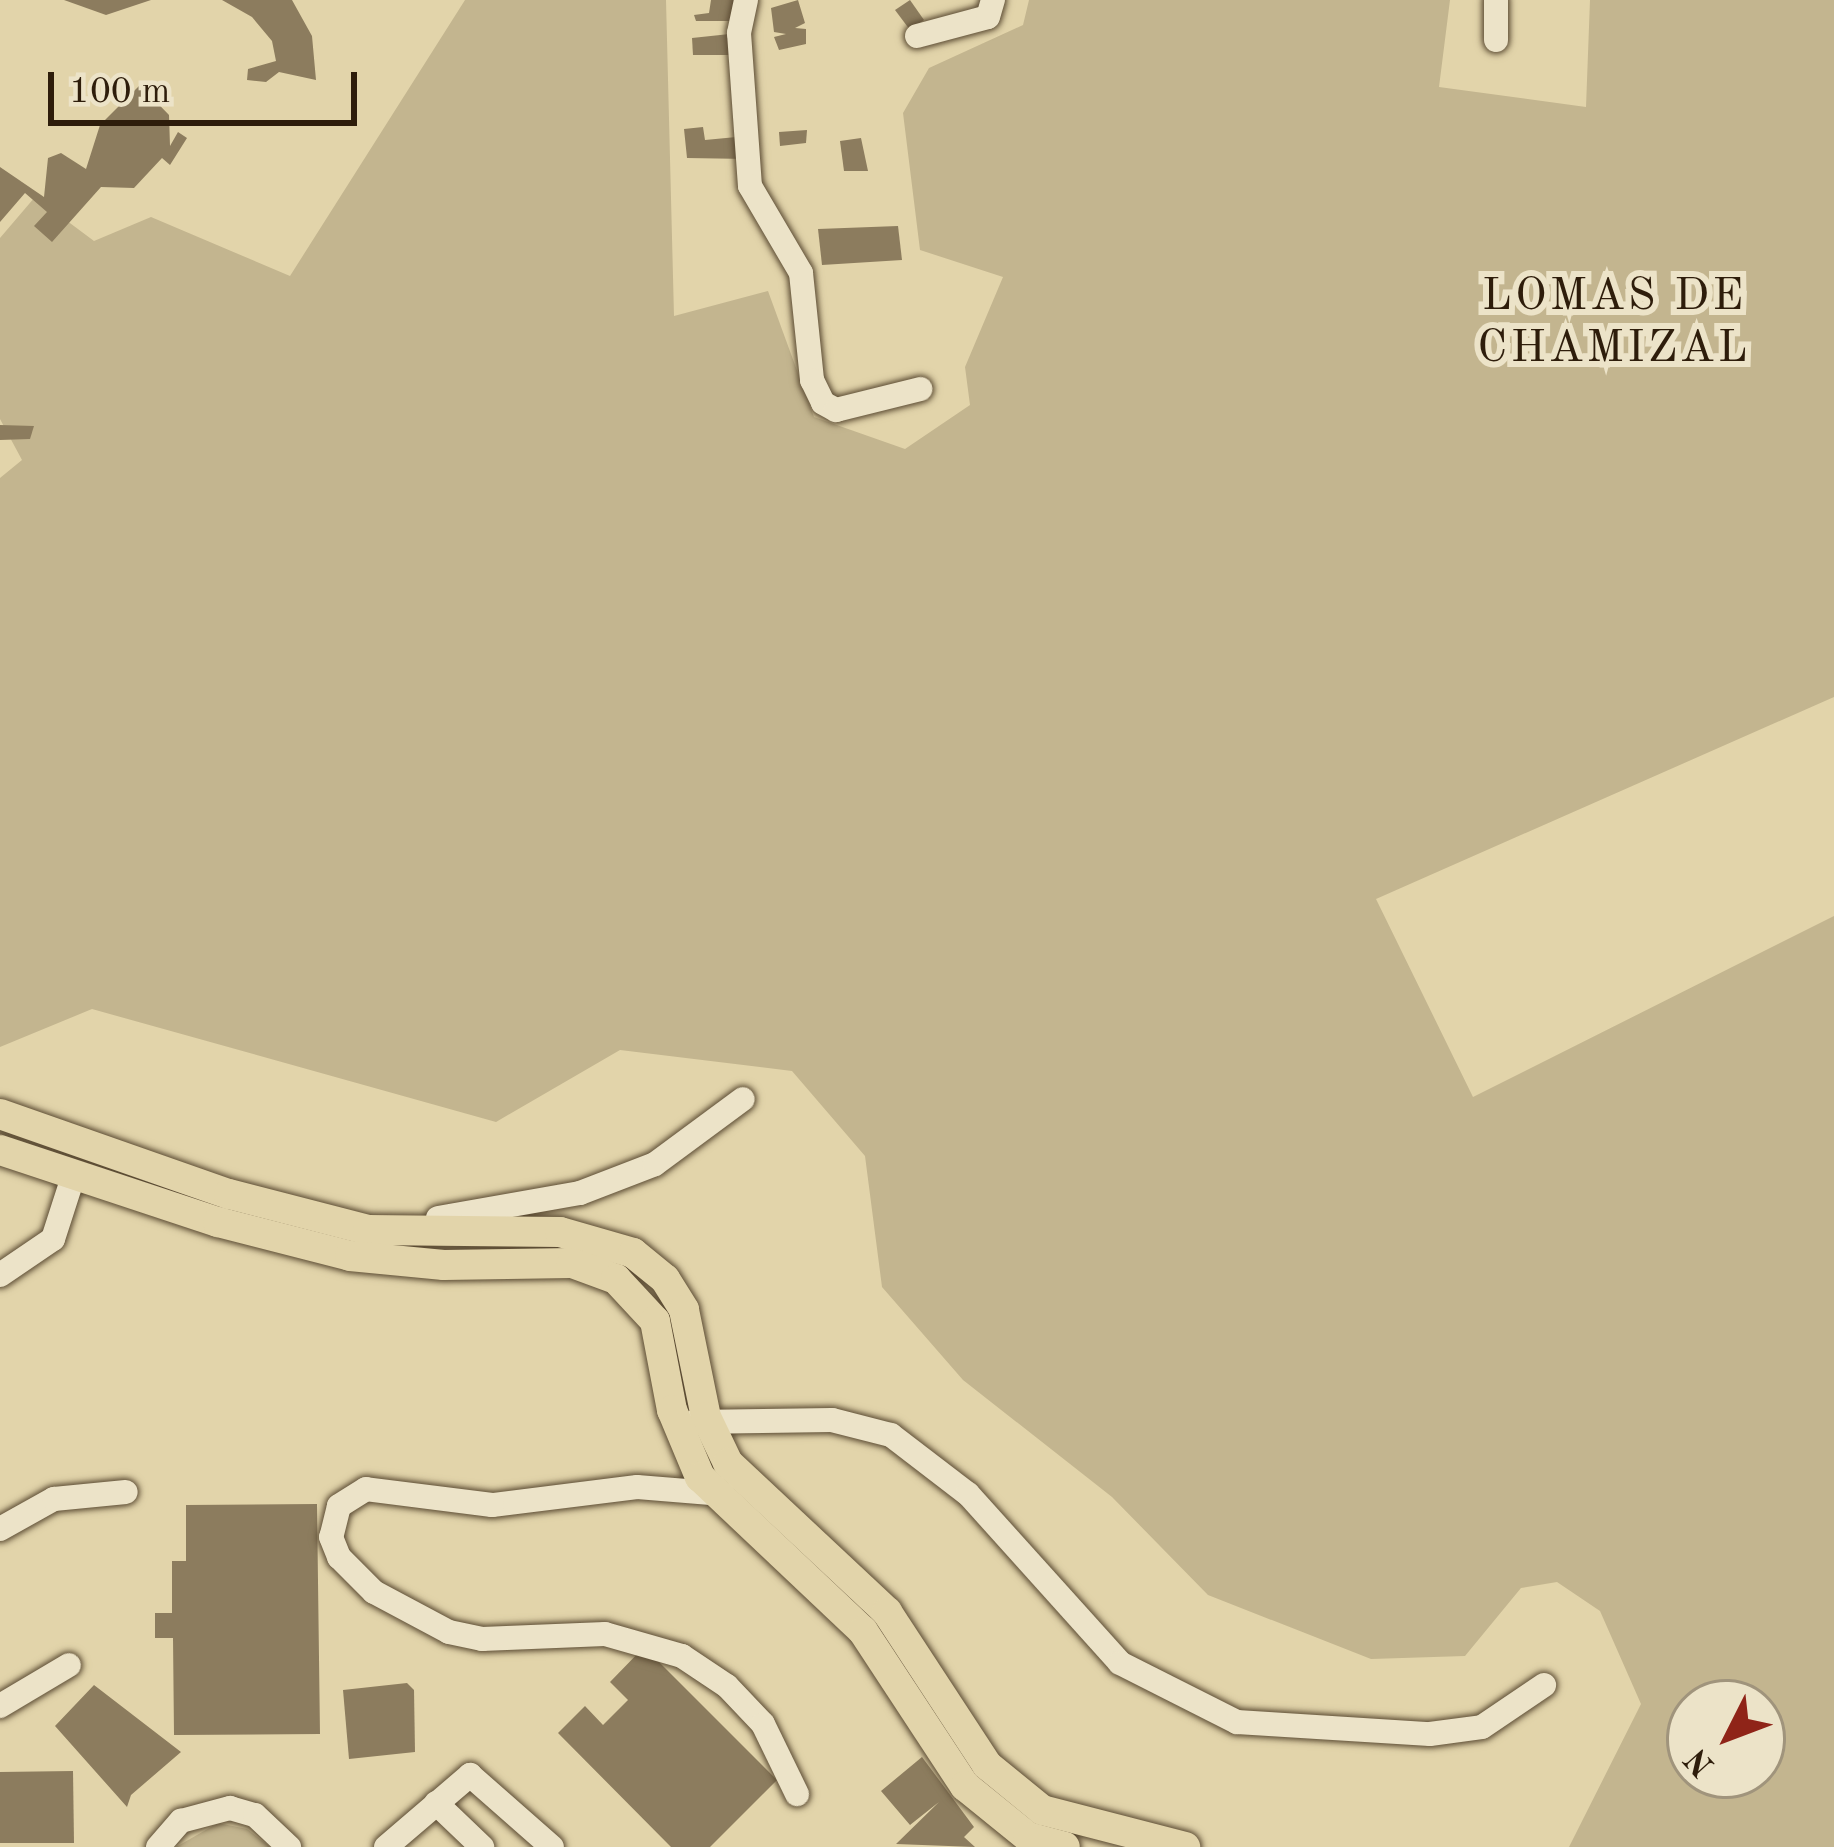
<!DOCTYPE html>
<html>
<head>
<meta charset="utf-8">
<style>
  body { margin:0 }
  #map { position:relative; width:1834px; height:1847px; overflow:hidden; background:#e2d4aa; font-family:"Old Standard TT",serif }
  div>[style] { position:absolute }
  .green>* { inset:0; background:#c3b58f }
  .building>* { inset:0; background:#8c7c5e }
  .roads { filter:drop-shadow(0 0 3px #5b4b33) drop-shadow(0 0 3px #5b4b33) }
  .minor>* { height:24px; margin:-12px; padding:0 12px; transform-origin:12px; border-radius:12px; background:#ece3c8 }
  .major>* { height:30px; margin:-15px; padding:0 15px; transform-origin:15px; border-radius:15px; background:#e2d4aa }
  span { translate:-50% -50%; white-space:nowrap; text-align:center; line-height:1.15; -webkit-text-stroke:12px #ece3c8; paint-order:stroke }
  .neighbourhood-label { font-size:45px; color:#2e1d0b; letter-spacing:3px }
  .north { position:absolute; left:1666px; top:1679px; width:120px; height:120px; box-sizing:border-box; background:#ece3c8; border:3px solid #a0947c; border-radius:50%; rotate:228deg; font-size:33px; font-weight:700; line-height:48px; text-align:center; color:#2e1d0b }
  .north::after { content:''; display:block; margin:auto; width:42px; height:54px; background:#8f2418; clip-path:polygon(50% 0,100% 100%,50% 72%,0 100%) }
  .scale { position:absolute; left:48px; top:72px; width:309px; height:54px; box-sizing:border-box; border:6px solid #2e1d0b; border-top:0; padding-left:15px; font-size:36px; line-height:42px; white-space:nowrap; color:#2e1d0b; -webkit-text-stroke:9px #ece3c8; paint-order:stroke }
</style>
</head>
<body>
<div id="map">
  <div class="green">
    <i style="clip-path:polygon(evenodd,465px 0,666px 0,674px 316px,768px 291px,814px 417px,905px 449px,970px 405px,965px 367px,1003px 277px,920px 250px,903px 113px,929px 68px,1023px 25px,1029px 0,1450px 0,1439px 87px,1586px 107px,1590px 0,1834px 0,1834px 697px,1376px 899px,1473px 1097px,1834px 916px,1834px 1847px,1569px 1847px,1641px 1704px,1600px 1611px,1557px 1582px,1521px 1588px,1465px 1656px,1371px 1659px,1208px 1595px,1112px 1497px,963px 1380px,882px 1287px,865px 1156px,792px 1071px,620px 1050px,496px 1122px,92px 1009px,0 1047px,0 478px,22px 460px,0 419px,0 238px,35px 197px,94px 241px,151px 217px,290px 276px,465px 0,1690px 1703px,1762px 1703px,1762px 1775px,1690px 1775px,1690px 1703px)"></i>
    <i style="clip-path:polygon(218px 1823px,247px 1829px,270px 1847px,176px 1847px)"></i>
  </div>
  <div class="building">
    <i style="clip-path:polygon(64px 0,151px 0,106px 15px)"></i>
    <i style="clip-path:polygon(222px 0,292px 0,312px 36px,316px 80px,279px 72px,266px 82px,247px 80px,248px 69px,276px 61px,272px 41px,252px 17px)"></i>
    <i style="clip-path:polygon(711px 0,737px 0,736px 21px,696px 21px,694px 15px,709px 13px)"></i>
    <i style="clip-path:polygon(798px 0,805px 23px,795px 28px,806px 29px,806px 44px,779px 50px,774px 37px,786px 34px,774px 32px,771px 8px)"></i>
    <i style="clip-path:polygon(910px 0,924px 20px,910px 30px,895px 10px)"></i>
    <i style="clip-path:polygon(739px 33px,741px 55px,693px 55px,692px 38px)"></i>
    <i style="clip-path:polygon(140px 85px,169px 115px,170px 146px,178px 132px,187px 138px,170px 165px,162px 158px,134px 188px,101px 187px,52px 242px,34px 226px,47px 212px,25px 193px,0 222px,0 167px,44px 197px,48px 158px,61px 153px,86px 169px,100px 125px)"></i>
    <i style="clip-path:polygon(703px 127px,705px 140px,747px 136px,748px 159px,687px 158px,684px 129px)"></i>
    <i style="clip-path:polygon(807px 130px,806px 143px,780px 146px,779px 132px)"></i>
    <i style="clip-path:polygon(861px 138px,868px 171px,844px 171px,840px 141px)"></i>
    <i style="clip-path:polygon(898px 226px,902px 260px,822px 265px,818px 229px)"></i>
    <i style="clip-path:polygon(0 425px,34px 426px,30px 439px,0 440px)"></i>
    <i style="clip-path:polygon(317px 1504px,320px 1734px,174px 1735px,173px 1638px,155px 1638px,155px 1613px,172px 1613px,172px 1561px,186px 1561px,186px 1505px)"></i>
    <i style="clip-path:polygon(644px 1647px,777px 1780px,710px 1847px,671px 1847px,558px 1733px,585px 1706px,603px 1725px,628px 1700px,610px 1682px)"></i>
    <i style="clip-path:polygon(407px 1683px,414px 1690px,415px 1752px,349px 1759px,343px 1690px)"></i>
    <i style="clip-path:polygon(94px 1685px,181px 1752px,131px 1795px,127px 1807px,55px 1726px)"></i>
    <i style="clip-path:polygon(922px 1757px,974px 1827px,964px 1837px,975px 1847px,896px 1844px,939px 1802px,910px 1825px,881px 1791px)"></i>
    <i style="clip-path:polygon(73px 1771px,74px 1843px,0 1843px,0 1772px)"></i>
  </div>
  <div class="roads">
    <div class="minor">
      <i style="left:746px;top:0;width:34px;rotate:102deg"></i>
      <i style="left:739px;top:33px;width:153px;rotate:85.9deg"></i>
      <i style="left:750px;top:186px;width:101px;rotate:59.6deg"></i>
      <i style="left:801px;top:273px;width:108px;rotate:84.1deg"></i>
      <i style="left:812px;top:380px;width:25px;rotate:64deg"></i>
      <i style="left:823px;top:403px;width:15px;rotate:28deg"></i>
      <i style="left:836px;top:410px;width:87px;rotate:-14deg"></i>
      <i style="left:917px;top:36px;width:73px;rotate:-15deg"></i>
      <i style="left:988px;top:17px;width:18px;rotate:-74deg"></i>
      <i style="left:1496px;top:40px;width:40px;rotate:-90deg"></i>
      <i style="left:438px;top:1218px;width:144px;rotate:-10deg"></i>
      <i style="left:580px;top:1193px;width:80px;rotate:-21.1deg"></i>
      <i style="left:655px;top:1164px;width:109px;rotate:-36.5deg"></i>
      <i style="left:0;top:1275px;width:64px;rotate:-34.2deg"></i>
      <i style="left:53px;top:1239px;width:68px;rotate:-72.1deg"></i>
      <i style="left:694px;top:1422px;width:138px;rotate:-0.8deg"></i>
      <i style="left:832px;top:1420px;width:61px;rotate:14.3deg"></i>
      <i style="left:891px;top:1435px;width:97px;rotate:37.5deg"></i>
      <i style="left:968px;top:1494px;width:227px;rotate:48deg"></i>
      <i style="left:1120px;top:1663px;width:131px;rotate:26.8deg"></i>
      <i style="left:1237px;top:1722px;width:193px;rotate:3.6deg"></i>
      <i style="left:1430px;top:1734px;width:52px;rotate:-7.7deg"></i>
      <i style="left:1482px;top:1727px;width:75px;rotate:-34.1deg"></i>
      <i style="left:723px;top:1494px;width:86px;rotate:-175.3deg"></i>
      <i style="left:637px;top:1487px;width:146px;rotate:172.9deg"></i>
      <i style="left:492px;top:1505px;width:127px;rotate:-172.8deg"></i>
      <i style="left:366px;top:1489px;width:32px;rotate:148deg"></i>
      <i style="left:339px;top:1506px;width:32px;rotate:104deg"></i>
      <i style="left:331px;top:1537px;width:22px;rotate:68deg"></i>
      <i style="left:339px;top:1557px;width:49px;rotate:45deg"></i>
      <i style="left:374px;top:1592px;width:85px;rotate:28.1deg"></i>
      <i style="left:449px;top:1632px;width:34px;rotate:12deg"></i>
      <i style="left:482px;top:1639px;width:123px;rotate:-2.3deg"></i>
      <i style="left:605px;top:1634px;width:80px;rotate:15.9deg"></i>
      <i style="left:682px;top:1656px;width:54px;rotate:33.7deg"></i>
      <i style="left:727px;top:1686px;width:52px;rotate:46.5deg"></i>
      <i style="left:763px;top:1724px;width:78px;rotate:64.1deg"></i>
      <i style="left:0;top:1529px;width:62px;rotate:-29.1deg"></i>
      <i style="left:54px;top:1499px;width:72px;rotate:-5.6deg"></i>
      <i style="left:0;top:1706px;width:80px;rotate:-30.7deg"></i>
      <i style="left:436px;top:1803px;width:64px;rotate:43.7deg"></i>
      <i style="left:158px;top:1847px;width:35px;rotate:-49deg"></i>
      <i style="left:181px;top:1821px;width:51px;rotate:-14.9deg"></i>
      <i style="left:230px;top:1808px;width:26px;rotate:16deg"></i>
      <i style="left:255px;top:1815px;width:47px;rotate:43.3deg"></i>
      <i style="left:386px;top:1847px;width:111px;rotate:-40.6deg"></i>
      <i style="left:470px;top:1775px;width:109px;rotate:41.3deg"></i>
    </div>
    <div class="major">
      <i style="left:0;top:1114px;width:243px;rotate:19.3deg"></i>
      <i style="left:229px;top:1194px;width:144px;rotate:14.5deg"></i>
      <i style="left:368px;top:1230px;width:192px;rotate:0.6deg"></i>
      <i style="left:560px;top:1232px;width:76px;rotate:16deg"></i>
      <i style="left:633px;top:1253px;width:41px;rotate:39.1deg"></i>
      <i style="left:665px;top:1279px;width:36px;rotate:58deg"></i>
      <i style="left:684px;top:1310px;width:109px;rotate:78.4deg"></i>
      <i style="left:706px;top:1417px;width:51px;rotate:64.4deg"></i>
      <i style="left:728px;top:1463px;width:218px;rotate:43.1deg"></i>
      <i style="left:887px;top:1612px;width:183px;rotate:56.8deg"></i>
      <i style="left:987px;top:1765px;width:71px;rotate:39.3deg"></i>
      <i style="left:1042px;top:1810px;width:148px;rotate:14.5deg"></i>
      <i style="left:0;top:1150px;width:230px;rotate:18.3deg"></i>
      <i style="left:218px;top:1222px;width:136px;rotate:14.4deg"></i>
      <i style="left:350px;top:1256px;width:94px;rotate:5.5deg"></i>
      <i style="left:444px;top:1265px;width:128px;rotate:-0.9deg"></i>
      <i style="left:572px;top:1263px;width:47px;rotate:20deg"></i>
      <i style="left:616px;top:1279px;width:57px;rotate:47.1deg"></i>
      <i style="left:655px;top:1321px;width:91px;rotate:79.2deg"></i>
      <i style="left:672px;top:1410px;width:73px;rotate:67.3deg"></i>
      <i style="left:700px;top:1477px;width:224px;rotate:43.4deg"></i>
      <i style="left:863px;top:1631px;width:186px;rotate:56.7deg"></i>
      <i style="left:965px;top:1786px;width:81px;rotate:39deg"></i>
      <i style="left:1028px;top:1837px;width:38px;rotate:15deg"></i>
    </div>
  </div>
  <div class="neighbourhood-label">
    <span style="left:1614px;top:324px">LOMAS DE<br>CHAMIZAL</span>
  </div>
  <div class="north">N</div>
  <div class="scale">100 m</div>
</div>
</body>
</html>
